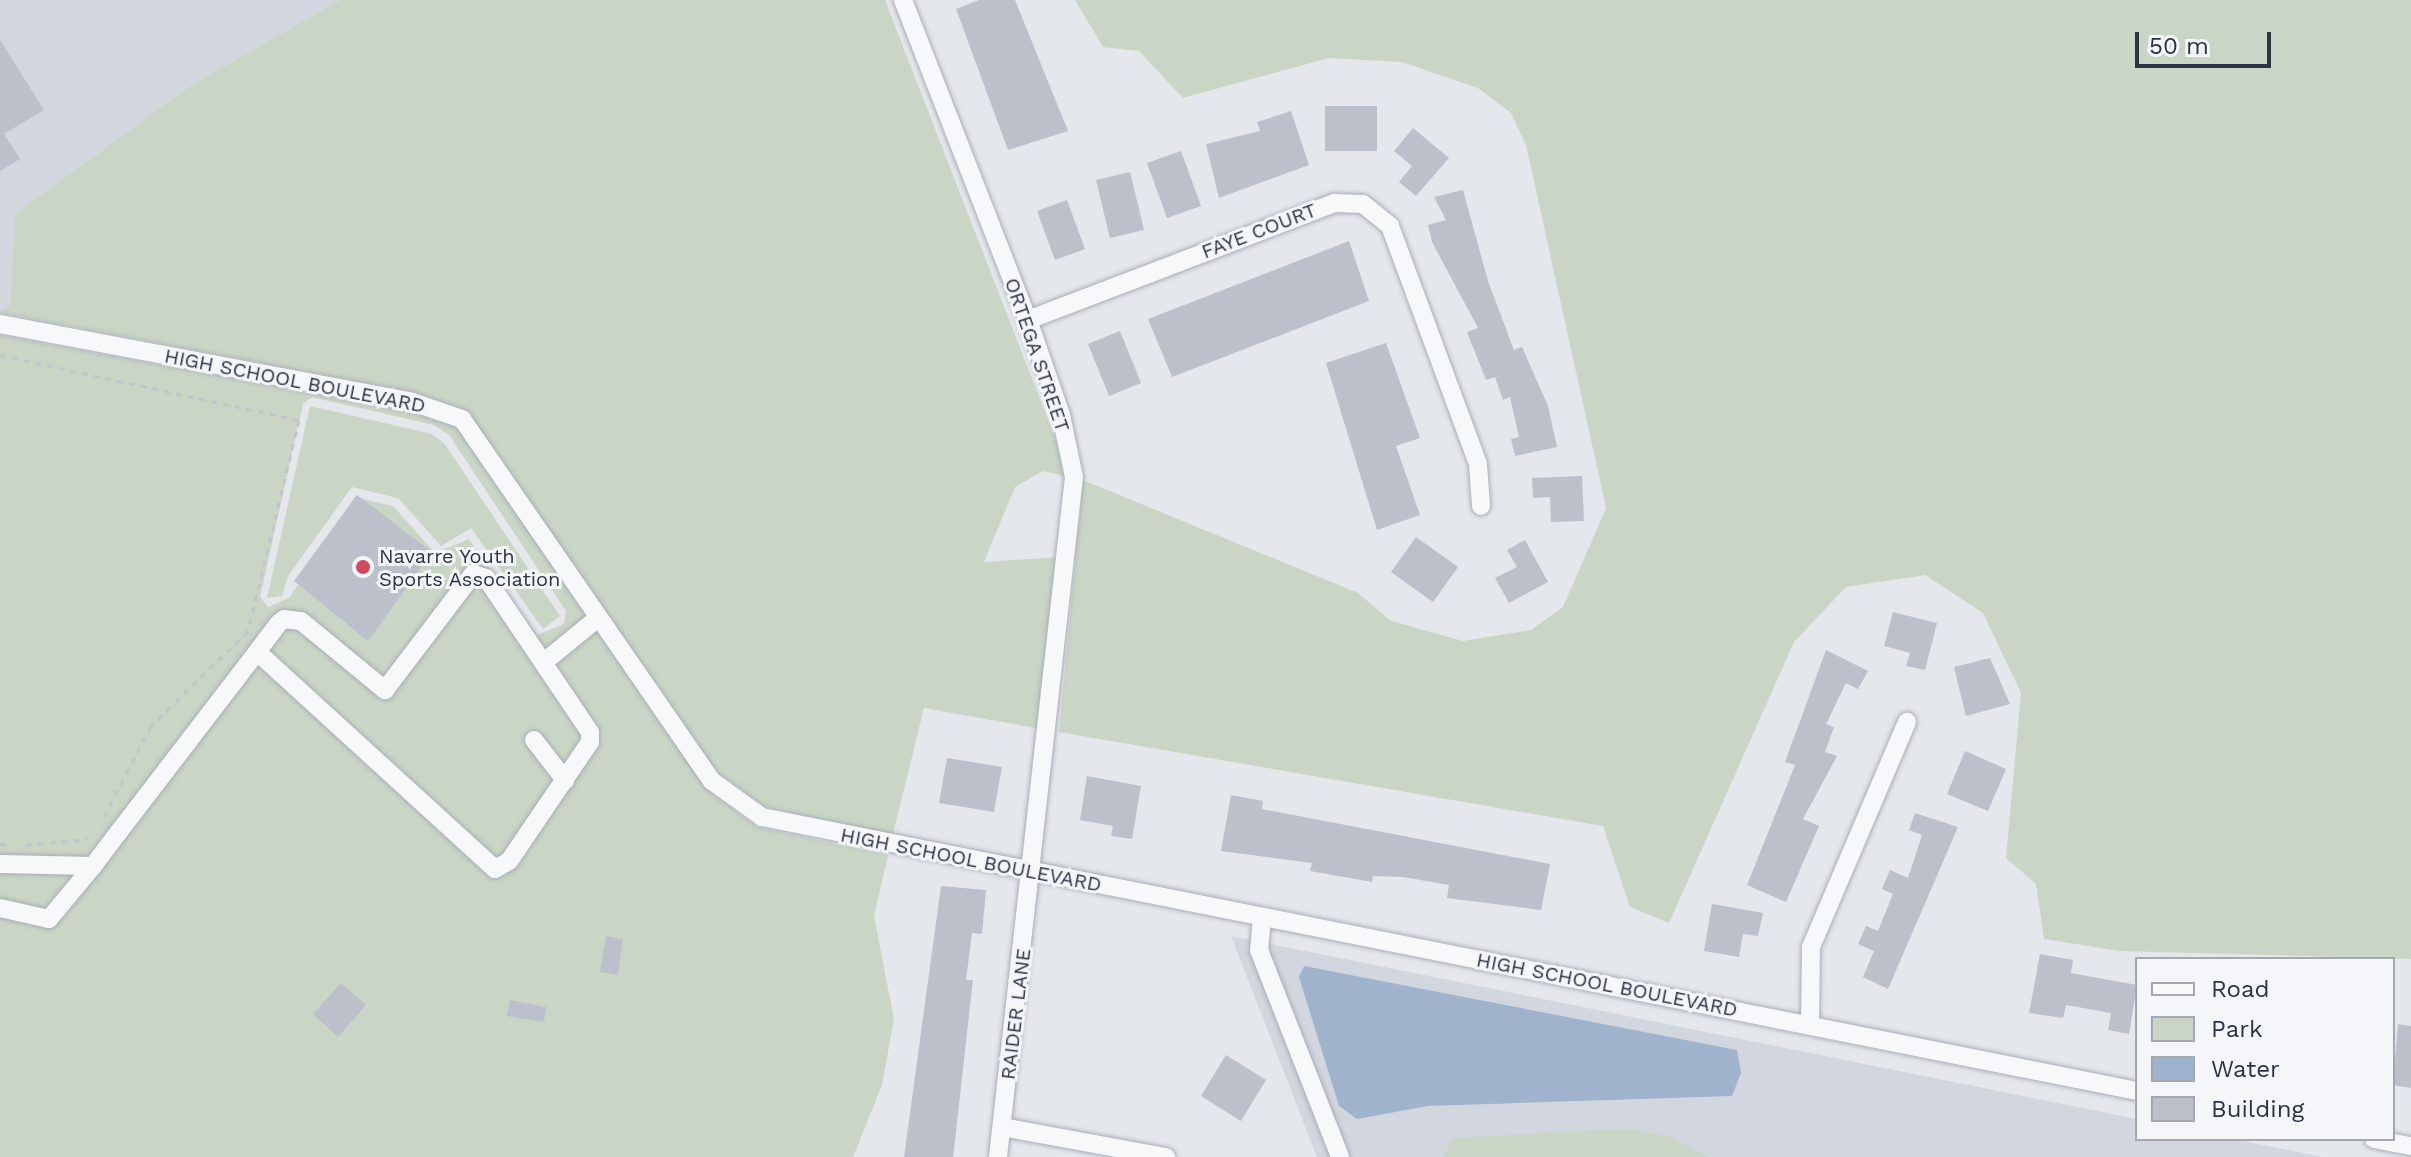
<!DOCTYPE html>
<html>
<head>
<meta charset="utf-8">
<style>
  body { margin:0 }
  #map { position:relative; width:2411px; height:1157px; overflow:hidden; background:#e4e7ec; font-family:"Work Sans",sans-serif }
  div>[style] { position:absolute }
  .built>* { inset:0; background:#d2d6de }
  .green>* { inset:0; background:#c9d6c5 }
  .water>* { inset:0; background:#9fb4cc }
  .building>* { inset:0; background:#bbc0ca }
  .path>* { height:3px; margin-top:-1.5px; transform-origin:0; background:repeating-linear-gradient(90deg,#c2c5cb 0 6px,transparent 0 12px) }
  .roads { filter:drop-shadow(0 0 2px #a9aeb7) drop-shadow(0 0 2px #a9aeb7) }
  .minor>* { height:18px; margin:-9px; padding:0 9px; transform-origin:9px; border-radius:9px; background:#f7f8fa }
  .dots>* { width:22px; height:22px; translate:-50% -50%; box-sizing:border-box; border:4px solid #f4f6f9; border-radius:50% }
  span { translate:-50% -50%; white-space:nowrap; text-align:center; line-height:1.15; -webkit-text-stroke:6px #f4f6f9; paint-order:stroke }
  .street-label { font-size:20px; color:#2b3445 }
  .poi-label { font-size:20px; color:#2b3445 }
  .left { translate:0 -50%; text-align:left }
  .legend { position:absolute; left:2135px; top:957px; width:260px; height:184px; box-sizing:border-box; background:#f4f6f9; border:2px solid #a4a8b1; margin:0; padding:10px 14px; list-style:none; font-size:24px; color:#2b3445 }
  .legend li { display:flex; align-items:center; gap:16px; height:40px }
  .legend b { width:40px; border:2px solid #a4a8b1 }
  .scale { position:absolute; left:2135px; top:32px; width:136px; height:36px; box-sizing:border-box; border:4px solid #2b3445; border-top:0; padding-left:10px; font-size:24px; line-height:28px; white-space:nowrap; color:#2b3445; -webkit-text-stroke:6px #f4f6f9; paint-order:stroke }
</style>
</head>
<body>
<div id="map">
  <div class="built">
    <i style="clip-path:polygon(0 0,340px 0,190px 86px,15px 214px,10px 307px,0 313px)"></i>
    <i style="clip-path:polygon(1231px 936px,2137px 1119px,2137px 1139px,2233px 1139px,2322px 1157px,1317px 1157px)"></i>
  </div>
  <div class="green">
    <i style="clip-path:polygon(340px 0,885px 0,1057px 443px,1064px 476px,1043px 471px,1015px 487px,984px 562px,1060px 557px,1041px 729px,924px 708px,893px 834px,765px 807px,718px 773px,466px 410px,414px 392px,0 313px,10px 306px,15px 214px,190px 86px)"></i>
    <i style="clip-path:polygon(1075px 0,2411px 0,2411px 959px,2120px 951px,2044px 939px,2036px 884px,2006px 858px,2021px 693px,1983px 613px,1925px 575px,1846px 587px,1794px 642px,1669px 923px,1630px 907px,1603px 826px,1059px 732px,1083px 480px,1358px 593px,1391px 621px,1463px 641px,1531px 630px,1563px 607px,1606px 508px,1526px 145px,1511px 113px,1478px 88px,1402px 62px,1329px 58px,1183px 98px,1139px 51px,1103px 47px)"></i>
    <i style="clip-path:polygon(evenodd,0 335px,410px 412px,457px 428px,706px 789px,757px 827px,888px 855px,874px 916px,894px 1019px,882px 1085px,853px 1157px,0 1157px,0 335px,312px 397px,434px 425px,449px 435px,566px 611px,564px 624px,537px 635px,469px 539px,435px 553px,393px 506px,355px 497px,289px 598px,268px 607px,260px 597px,303px 404px,312px 397px)"></i>
    <i style="clip-path:polygon(310px 406px,432px 434px,444px 443px,560px 616px,543px 629px,471px 528px,441px 546px,398px 498px,352px 487px,288px 576px,282px 596px,267px 598px)"></i>
    <i style="clip-path:polygon(1626px 1129px,1670px 1137px,1709px 1157px,1444px 1157px,1452px 1138px)"></i>
  </div>
  <div class="water">
    <i style="clip-path:polygon(1304px 966px,1737px 1050px,1741px 1073px,1732px 1096px,1428px 1106px,1357px 1119px,1339px 1106px,1299px 977px)"></i>
  </div>
  <div class="building">
    <i style="clip-path:polygon(979px 0,1015px 0,1068px 131px,1008px 150px,956px 9px)"></i>
    <i style="clip-path:polygon(0 40px,44px 110px,4px 134px,20px 159px,0 171px)"></i>
    <i style="clip-path:polygon(1325px 106px,1377px 106px,1377px 151px,1325px 151px)"></i>
    <i style="clip-path:polygon(1291px 111px,1309px 165px,1219px 198px,1206px 144px,1260px 131px,1257px 122px)"></i>
    <i style="clip-path:polygon(1413px 128px,1449px 158px,1416px 196px,1399px 182px,1412px 166px,1394px 151px)"></i>
    <i style="clip-path:polygon(1181px 151px,1201px 206px,1167px 218px,1147px 163px)"></i>
    <i style="clip-path:polygon(1130px 172px,1144px 230px,1110px 238px,1096px 180px)"></i>
    <i style="clip-path:polygon(1463px 190px,1488px 281px,1514px 350px,1522px 347px,1548px 406px,1557px 447px,1515px 456px,1511px 439px,1519px 437px,1510px 397px,1503px 400px,1495px 377px,1486px 380px,1467px 332px,1478px 328px,1432px 242px,1428px 225px,1446px 220px,1434px 197px)"></i>
    <i style="clip-path:polygon(1067px 200px,1085px 249px,1055px 260px,1037px 211px)"></i>
    <i style="clip-path:polygon(1349px 241px,1369px 301px,1172px 377px,1148px 319px)"></i>
    <i style="clip-path:polygon(1120px 331px,1141px 383px,1109px 396px,1088px 344px)"></i>
    <i style="clip-path:polygon(1386px 343px,1420px 438px,1396px 446px,1420px 515px,1377px 530px,1326px 363px)"></i>
    <i style="clip-path:polygon(1582px 476px,1584px 521px,1551px 522px,1550px 497px,1533px 498px,1532px 478px)"></i>
    <i style="clip-path:polygon(357px 495px,432px 552px,368px 641px,294px 581px)"></i>
    <i style="clip-path:polygon(1416px 537px,1458px 567px,1433px 602px,1391px 572px)"></i>
    <i style="clip-path:polygon(1525px 540px,1548px 582px,1509px 603px,1495px 578px,1517px 567px,1507px 550px)"></i>
    <i style="clip-path:polygon(1893px 612px,1937px 623px,1925px 670px,1906px 666px,1910px 653px,1884px 646px)"></i>
    <i style="clip-path:polygon(1826px 650px,1868px 671px,1858px 689px,1846px 683px,1826px 724px,1834px 727px,1825px 752px,1837px 756px,1803px 819px,1819px 826px,1786px 902px,1747px 885px,1795px 765px,1785px 762px)"></i>
    <i style="clip-path:polygon(1990px 658px,2010px 704px,1966px 716px,1954px 667px)"></i>
    <i style="clip-path:polygon(1965px 751px,2006px 769px,1988px 811px,1947px 794px)"></i>
    <i style="clip-path:polygon(947px 758px,1002px 767px,994px 812px,939px 803px)"></i>
    <i style="clip-path:polygon(1087px 776px,1141px 786px,1132px 839px,1111px 836px,1113px 826px,1080px 820px)"></i>
    <i style="clip-path:polygon(1231px 795px,1263px 801px,1262px 809px,1550px 864px,1541px 910px,1447px 898px,1449px 885px,1403px 877px,1373px 876px,1372px 882px,1310px 871px,1312px 863px,1221px 851px)"></i>
    <i style="clip-path:polygon(1915px 813px,1958px 827px,1888px 989px,1863px 977px,1874px 951px,1858px 944px,1866px 926px,1878px 931px,1893px 894px,1882px 889px,1890px 870px,1908px 878px,1922px 835px,1909px 830px)"></i>
    <i style="clip-path:polygon(941px 886px,986px 890px,982px 934px,972px 933px,966px 980px,973px 980px,956px 1131px,953px 1157px,904px 1157px)"></i>
    <i style="clip-path:polygon(1712px 904px,1763px 913px,1758px 936px,1743px 934px,1739px 957px,1704px 951px)"></i>
    <i style="clip-path:polygon(606px 936px,623px 939px,618px 975px,600px 972px)"></i>
    <i style="clip-path:polygon(2040px 954px,2073px 960px,2071px 973px,2137px 985px,2129px 1034px,2108px 1030px,2111px 1013px,2066px 1005px,2063px 1018px,2029px 1013px)"></i>
    <i style="clip-path:polygon(341px 983px,366px 1005px,338px 1037px,313px 1014px)"></i>
    <i style="clip-path:polygon(510px 1000px,546px 1007px,544px 1022px,507px 1016px)"></i>
    <i style="clip-path:polygon(2398px 1024px,2411px 1026px,2411px 1088px,2393px 1085px)"></i>
    <i style="clip-path:polygon(1226px 1055px,1266px 1080px,1241px 1121px,1201px 1096px)"></i>
  </div>
  <div class="path">
    <i style="left:0;top:355px;width:306px;rotate:12.3deg"></i>
    <i style="left:299px;top:420px;width:217px;rotate:103.6deg"></i>
    <i style="left:248px;top:631px;width:136px;rotate:135.6deg"></i>
    <i style="left:151px;top:726px;width:109px;rotate:117.3deg"></i>
    <i style="left:0;top:844px;width:11px"></i>
    <i style="left:26px;top:845px;width:63px;rotate:-5.4deg"></i>
  </div>
  <div class="roads">
    <div class="minor">
      <i style="left:903px;top:0;width:344px;rotate:68.7deg"></i>
      <i style="left:1028px;top:320px;width:101px;rotate:70.8deg"></i>
      <i style="left:1061px;top:415px;width:63px;rotate:78.2deg"></i>
      <i style="left:1074px;top:477px;width:684px;rotate:96.38deg"></i>
      <i style="left:1028px;top:320px;width:328px;rotate:-20.9deg"></i>
      <i style="left:1334px;top:203px;width:29px;rotate:2deg"></i>
      <i style="left:1363px;top:204px;width:35px;rotate:39deg"></i>
      <i style="left:1390px;top:226px;width:254px;rotate:69.7deg"></i>
      <i style="left:1478px;top:464px;width:42px;rotate:85.9deg"></i>
      <i style="left:0;top:324px;width:419px;rotate:10.7deg"></i>
      <i style="left:412px;top:402px;width:53px;rotate:18.8deg"></i>
      <i style="left:462px;top:419px;width:440px;rotate:55.4deg"></i>
      <i style="left:712px;top:781px;width:62px;rotate:35.8deg"></i>
      <i style="left:762px;top:817px;width:1402px;rotate:11.27deg"></i>
      <i style="left:544px;top:662px;width:70px;rotate:-39.2deg"></i>
      <i style="left:534px;top:740px;width:51px;rotate:52.2deg"></i>
      <i style="left:0;top:864px;width:93px;rotate:1.2deg"></i>
      <i style="left:93px;top:866px;width:41px;rotate:-52.9deg"></i>
      <i style="left:118px;top:833px;width:228px;rotate:-52.5deg"></i>
      <i style="left:257px;top:652px;width:36px;rotate:-53deg"></i>
      <i style="left:279px;top:623px;width:6px;rotate:-39deg"></i>
      <i style="left:284px;top:619px;width:17px;rotate:7deg"></i>
      <i style="left:301px;top:621px;width:109px;rotate:39.4deg"></i>
      <i style="left:385px;top:690px;width:146px;rotate:-52.8deg"></i>
      <i style="left:473px;top:574px;width:14px;rotate:17deg"></i>
      <i style="left:486px;top:578px;width:186px;rotate:56deg"></i>
      <i style="left:590px;top:732px;width:10px;rotate:90deg"></i>
      <i style="left:590px;top:742px;width:144px;rotate:124.2deg"></i>
      <i style="left:509px;top:861px;width:16px;rotate:150deg"></i>
      <i style="left:495px;top:869px;width:322px;rotate:-137.6deg"></i>
      <i style="left:0;top:908px;width:50px;rotate:12.7deg"></i>
      <i style="left:49px;top:919px;width:69px;rotate:-50.3deg"></i>
      <i style="left:1262px;top:917px;width:33px;rotate:95deg"></i>
      <i style="left:1259px;top:950px;width:222px;rotate:68.6deg"></i>
      <i style="left:1810px;top:1025px;width:78px;rotate:-89.3deg"></i>
      <i style="left:1811px;top:947px;width:245px;rotate:-66.9deg"></i>
      <i style="left:1002px;top:1127px;width:167px;rotate:10.4deg"></i>
      <i style="left:2374px;top:1139px;width:38px;rotate:11deg"></i>
    </div>
  </div>
  <div class="dots">
    <i style="left:363px;top:567px;background:#d1495b"></i>
  </div>
  <div class="street-label">
    <span style="left:1259px;top:231px;rotate:-21deg">FAYE COURT</span>
    <span style="left:1037px;top:355px;rotate:71deg">ORTEGA STREET</span>
    <span style="left:295px;top:381px;rotate:11deg">HIGH SCHOOL BOULEVARD</span>
    <span style="left:971px;top:860px;rotate:11deg">HIGH SCHOOL BOULEVARD</span>
    <span style="left:1607px;top:985px;rotate:11deg">HIGH SCHOOL BOULEVARD</span>
    <span style="left:1016px;top:1014px;rotate:-83deg">RAIDER LANE</span>
  </div>
  <div class="poi-label">
    <span class="left" style="left:379px;top:568px">Navarre Youth<br>Sports Association</span>
  </div>
  <ul class="legend">
  <li><b style="height:10px;background:#f7f8fa"></b>Road</li>
  <li><b style="height:22px;background:#c9d6c5"></b>Park</li>
  <li><b style="height:22px;background:#9fb4cc"></b>Water</li>
  <li><b style="height:22px;background:#bbc0ca"></b>Building</li>
  </ul>
  <div class="scale">50 m</div>
</div>
</body>
</html>
